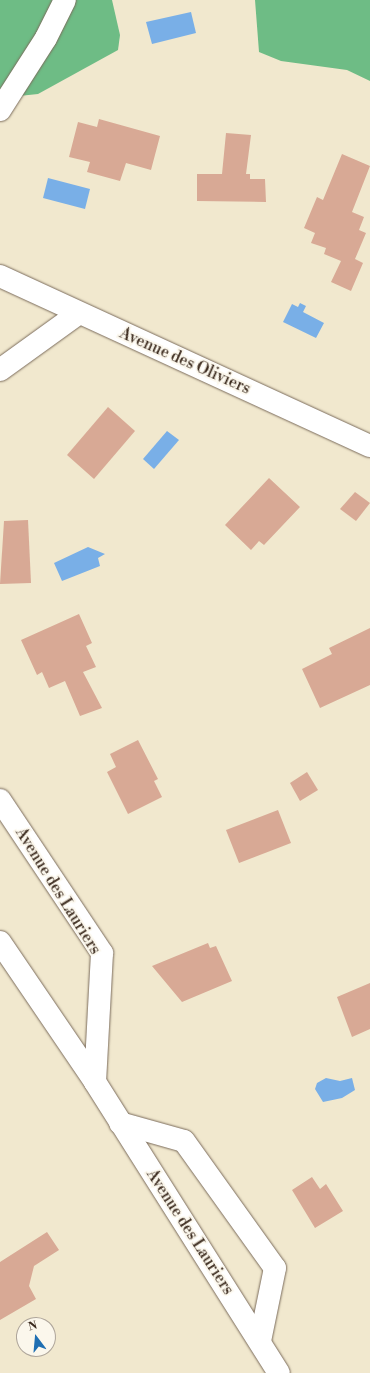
<!DOCTYPE html>
<html>
<head>
<meta charset="utf-8">
<style>
  body { margin:0 }
  #map { position:relative; width:370px; height:1373px; overflow:hidden; background:#f1e8ce; font-family:"Libre Bodoni",serif }
  div>[style] { position:absolute }
  .forest>* { inset:0; background:#6ebc85 }
  .water>* { inset:0; background:#79afe7 }
  .building>* { inset:0; background:#d8a995 }
  .roads { filter:drop-shadow(0 0 1px #7b6c5c) drop-shadow(0 0 1px #7b6c5c) }
  .minor>* { height:22px; margin:-11px; padding:0 11px; transform-origin:11px; border-radius:11px; background:#fff }
  span { translate:-50% -50%; white-space:nowrap; text-align:center; line-height:1.15; -webkit-text-stroke:3.5px #fbf7ec; paint-order:stroke }
  .street-label { font-size:16px; color:#3b2a1e }
  .north { position:absolute; left:16px; top:1317px; width:40px; height:40px; box-sizing:border-box; background:#fbf7ec; border:1px solid #aea59a; border-radius:50%; rotate:344deg; font-size:11px; font-weight:700; line-height:16px; text-align:center; color:#3b2a1e }
  .north::after { content:''; display:block; margin:auto; width:14px; height:18px; background:#1f6fb2; clip-path:polygon(50% 0,100% 100%,50% 72%,0 100%) }
</style>
</head>
<body>
<div id="map">
  <div class="forest">
    <i style="clip-path:polygon(0 0,112px 0,120px 35px,118px 50px,38px 94px,0 98px)"></i>
    <i style="clip-path:polygon(255px 0,370px 0,370px 81px,347px 70px,281px 61px,259px 52px)"></i>
  </div>
  <div class="water">
    <i style="clip-path:polygon(191px 12px,196px 33px,152px 44px,146px 22px)"></i>
    <i style="clip-path:polygon(48px 178px,90px 189px,85px 209px,43px 198px)"></i>
    <i style="clip-path:polygon(300px 303px,306px 306px,303px 312px,324px 323px,316px 338px,283px 322px,292px 304px,298px 307px)"></i>
    <i style="clip-path:polygon(167px 431px,179px 440px,154px 469px,143px 459px)"></i>
    <i style="clip-path:polygon(88px 547px,105px 554px,98px 558px,100px 566px,62px 581px,54px 563px)"></i>
    <i style="clip-path:polygon(326px 1078px,340px 1081px,352px 1078px,355px 1090px,342px 1098px,323px 1102px,315px 1089px,317px 1083px)"></i>
  </div>
  <div class="building">
    <i style="clip-path:polygon(99px 119px,160px 136px,151px 170px,126px 163px,120px 181px,87px 172px,90px 162px,69px 157px,78px 122px,97px 127px)"></i>
    <i style="clip-path:polygon(226px 133px,251px 135px,246px 174px,250px 174px,250px 179px,265px 179px,266px 202px,197px 201px,197px 174px,222px 174px)"></i>
    <i style="clip-path:polygon(342px 154px,370px 166px,352px 212px,364px 217px,359px 230px,366px 233px,355px 259px,363px 263px,351px 291px,331px 282px,341px 261px,324px 254px,326px 248px,311px 243px,315px 233px,304px 228px,317px 197px,323px 200px)"></i>
    <i style="clip-path:polygon(108px 407px,135px 431px,94px 479px,67px 455px)"></i>
    <i style="clip-path:polygon(269px 478px,300px 507px,264px 545px,259px 541px,251px 550px,225px 525px)"></i>
    <i style="clip-path:polygon(355px 492px,370px 503px,356px 521px,340px 509px)"></i>
    <i style="clip-path:polygon(28px 520px,31px 583px,0 584px,4px 521px)"></i>
    <i style="clip-path:polygon(79px 614px,92px 643px,86px 646px,96px 667px,83px 672px,102px 708px,80px 716px,65px 681px,49px 688px,42px 672px,37px 675px,21px 640px)"></i>
    <i style="clip-path:polygon(370px 628px,370px 685px,320px 708px,302px 669px,332px 654px,329px 648px)"></i>
    <i style="clip-path:polygon(138px 740px,158px 779px,154px 781px,162px 797px,128px 814px,107px 772px,116px 767px,110px 754px)"></i>
    <i style="clip-path:polygon(307px 772px,318px 790px,300px 801px,290px 783px)"></i>
    <i style="clip-path:polygon(278px 810px,291px 843px,239px 863px,226px 830px)"></i>
    <i style="clip-path:polygon(208px 943px,210px 948px,216px 946px,232px 981px,182px 1002px,152px 966px)"></i>
    <i style="clip-path:polygon(370px 983px,370px 1029px,352px 1037px,337px 997px)"></i>
    <i style="clip-path:polygon(312px 1177px,320px 1189px,326px 1184px,343px 1211px,315px 1228px,292px 1190px)"></i>
    <i style="clip-path:polygon(47px 1232px,59px 1250px,34px 1266px,29px 1286px,36px 1299px,0 1320px,0 1262px)"></i>
  </div>
  <div class="roads">
    <div class="minor">
      <i style="left:0;top:110px;width:85px;rotate:-57.4deg"></i>
      <i style="left:46px;top:38px;width:42px;rotate:-63.4deg"></i>
      <i style="left:0;top:276px;width:407px;rotate:24.7deg"></i>
      <i style="left:0;top:370px;width:97px;rotate:-35.8deg"></i>
      <i style="left:0;top:800px;width:184px;rotate:56.3deg"></i>
      <i style="left:102px;top:953px;width:129px;rotate:93.1deg"></i>
      <i style="left:0;top:942px;width:169px;rotate:55.8deg"></i>
      <i style="left:95px;top:1082px;width:344px;rotate:57.7deg"></i>
      <i style="left:120px;top:1123px;width:66px;rotate:15.7deg"></i>
      <i style="left:184px;top:1141px;width:156px;rotate:54.4deg"></i>
      <i style="left:275px;top:1268px;width:75px;rotate:101.6deg"></i>
    </div>
  </div>
  <div class="street-label">
    <span style="left:185px;top:361px;rotate:24deg">Avenue des Oliviers</span>
    <span style="left:58px;top:891px;rotate:58deg">Avenue des Lauriers</span>
    <span style="left:190px;top:1232px;rotate:57deg">Avenue des Lauriers</span>
  </div>
  <div class="north">N</div>
</div>
</body>
</html>
